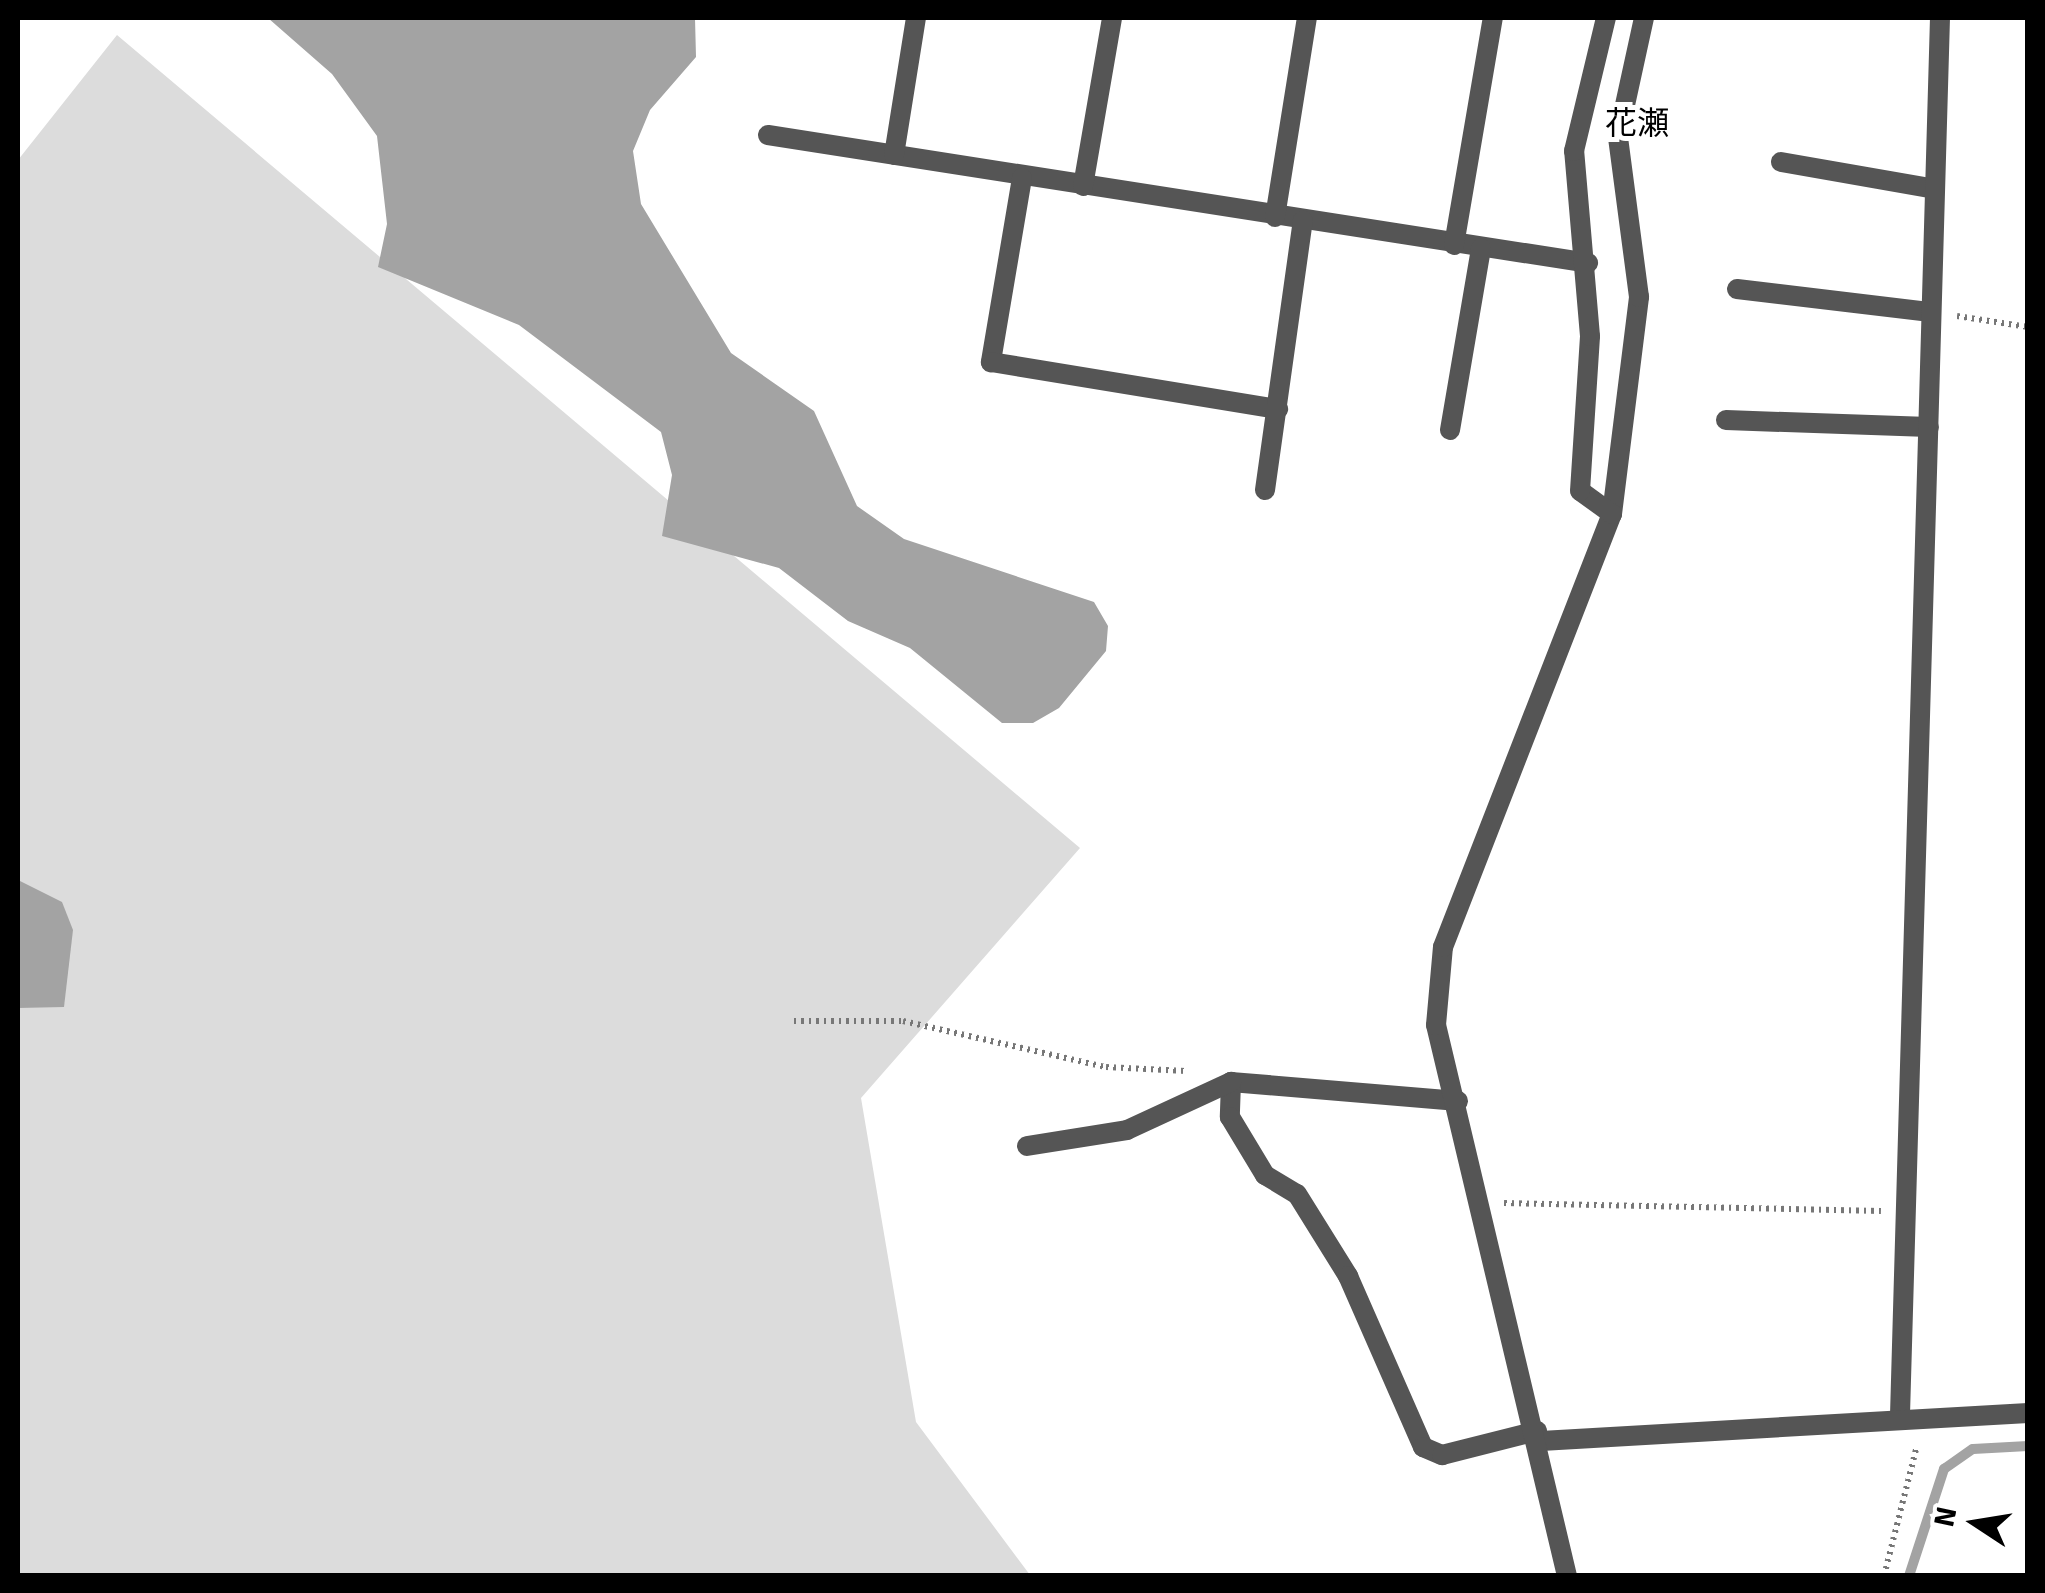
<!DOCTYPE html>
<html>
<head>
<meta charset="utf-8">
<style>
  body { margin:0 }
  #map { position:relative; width:2045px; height:1593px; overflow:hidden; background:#fff; font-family:Signika,"Noto Sans JP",sans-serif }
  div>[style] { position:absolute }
  .green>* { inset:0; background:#dcdcdc }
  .water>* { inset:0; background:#a3a3a3 }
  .stream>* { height:10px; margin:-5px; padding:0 5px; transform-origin:5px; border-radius:5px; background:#a3a3a3 }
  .path>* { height:6px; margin-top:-3px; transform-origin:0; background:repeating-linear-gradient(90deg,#777 0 2.5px,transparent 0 7.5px) }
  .minor>* { height:20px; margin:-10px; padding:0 10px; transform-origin:10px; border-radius:10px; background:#555 }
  span { translate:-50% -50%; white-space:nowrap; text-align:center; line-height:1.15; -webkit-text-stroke:10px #fff; paint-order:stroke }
  .quarter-label { font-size:32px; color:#000 }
  .frame { position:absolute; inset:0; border:20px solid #000; pointer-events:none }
  .north { position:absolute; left:1925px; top:1473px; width:100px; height:100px; -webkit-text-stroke:8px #fff; paint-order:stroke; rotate:282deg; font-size:28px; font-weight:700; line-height:40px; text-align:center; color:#000 }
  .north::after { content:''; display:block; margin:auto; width:35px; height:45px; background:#000; clip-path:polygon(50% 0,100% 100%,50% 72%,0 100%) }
</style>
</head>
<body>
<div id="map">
  <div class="green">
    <i style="clip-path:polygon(117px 35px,1080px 848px,861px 1098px,916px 1422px,1030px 1575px,18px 1575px,18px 160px)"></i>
  </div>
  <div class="water">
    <i style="clip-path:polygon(268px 18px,695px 18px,696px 57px,650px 110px,633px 151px,641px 204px,731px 353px,814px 411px,857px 506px,904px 539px,1094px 602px,1108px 626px,1106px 651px,1059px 708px,1033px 723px,1002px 723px,910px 648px,848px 621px,779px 568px,662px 536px,672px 475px,661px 432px,519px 325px,378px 267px,387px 224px,377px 136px,332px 74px)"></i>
    <i style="clip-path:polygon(18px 880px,62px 902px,73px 930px,64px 1007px,18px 1008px)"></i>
  </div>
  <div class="stream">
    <i style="left:1909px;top:1576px;width:113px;rotate:-71.9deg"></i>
    <i style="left:1944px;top:1469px;width:35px;rotate:-35deg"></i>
    <i style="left:1973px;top:1449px;width:55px;rotate:-3.1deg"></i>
  </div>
  <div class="path">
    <i style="left:1957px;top:316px;width:72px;rotate:8.8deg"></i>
    <i style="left:794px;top:1021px;width:109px"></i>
    <i style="left:903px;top:1021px;width:208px;rotate:12.8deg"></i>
    <i style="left:1106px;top:1067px;width:80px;rotate:2.9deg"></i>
    <i style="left:1504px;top:1203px;width:377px;rotate:1.2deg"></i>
    <i style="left:1884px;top:1576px;width:134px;rotate:-75.8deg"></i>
  </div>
  <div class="minor">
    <i style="left:768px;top:135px;width:830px;rotate:8.87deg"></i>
    <i style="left:894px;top:155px;width:139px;rotate:-80.9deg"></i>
    <i style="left:1781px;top:162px;width:156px;rotate:9.9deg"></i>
    <i style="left:1022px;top:178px;width:187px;rotate:99.6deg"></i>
    <i style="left:991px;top:362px;width:291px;rotate:9.3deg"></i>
    <i style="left:1083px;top:186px;width:170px;rotate:-80.2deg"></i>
    <i style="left:1275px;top:217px;width:202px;rotate:-80.9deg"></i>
    <i style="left:1454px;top:245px;width:230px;rotate:-80.3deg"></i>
    <i style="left:1737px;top:289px;width:195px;rotate:6.8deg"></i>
    <i style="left:1726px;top:420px;width:203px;rotate:2deg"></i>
    <i style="left:1450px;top:430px;width:184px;rotate:-80.3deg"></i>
    <i style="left:1265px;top:490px;width:272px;rotate:-82deg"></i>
    <i style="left:1612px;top:514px;width:219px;rotate:-82.9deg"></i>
    <i style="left:1639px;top:297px;width:161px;rotate:-97.5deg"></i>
    <i style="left:1618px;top:137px;width:122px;rotate:-77.7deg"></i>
    <i style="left:1458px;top:1101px;width:228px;rotate:-175.2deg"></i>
    <i style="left:1231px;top:1082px;width:35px;rotate:92deg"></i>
    <i style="left:1230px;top:1117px;width:68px;rotate:58.9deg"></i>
    <i style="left:1265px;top:1175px;width:37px;rotate:31deg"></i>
    <i style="left:1297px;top:1194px;width:97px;rotate:58.1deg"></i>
    <i style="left:1348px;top:1276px;width:187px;rotate:66.3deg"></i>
    <i style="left:1423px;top:1447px;width:21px;rotate:23deg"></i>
    <i style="left:1442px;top:1455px;width:98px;rotate:-14.2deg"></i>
    <i style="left:1027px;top:1146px;width:101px;rotate:-9.1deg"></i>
    <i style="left:1127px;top:1130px;width:115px;rotate:-24.8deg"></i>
    <i style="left:1900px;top:1415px;width:1398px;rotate:-88.36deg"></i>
    <i style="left:1541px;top:1441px;width:488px;rotate:-3.3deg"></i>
    <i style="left:1567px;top:1576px;width:566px;rotate:-103.37deg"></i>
    <i style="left:1436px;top:1025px;width:78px;rotate:-84.9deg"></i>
    <i style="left:1443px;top:947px;width:465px;rotate:-68.7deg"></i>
    <i style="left:1612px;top:514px;width:39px;rotate:-144deg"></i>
    <i style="left:1580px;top:491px;width:155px;rotate:-86.3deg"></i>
    <i style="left:1590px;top:336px;width:186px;rotate:-94.9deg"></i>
    <i style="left:1574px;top:151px;width:137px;rotate:-76.5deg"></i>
  </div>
  <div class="quarter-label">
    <span style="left:1637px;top:124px">花瀬</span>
  </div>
  <div class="frame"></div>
  <div class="north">N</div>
</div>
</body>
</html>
